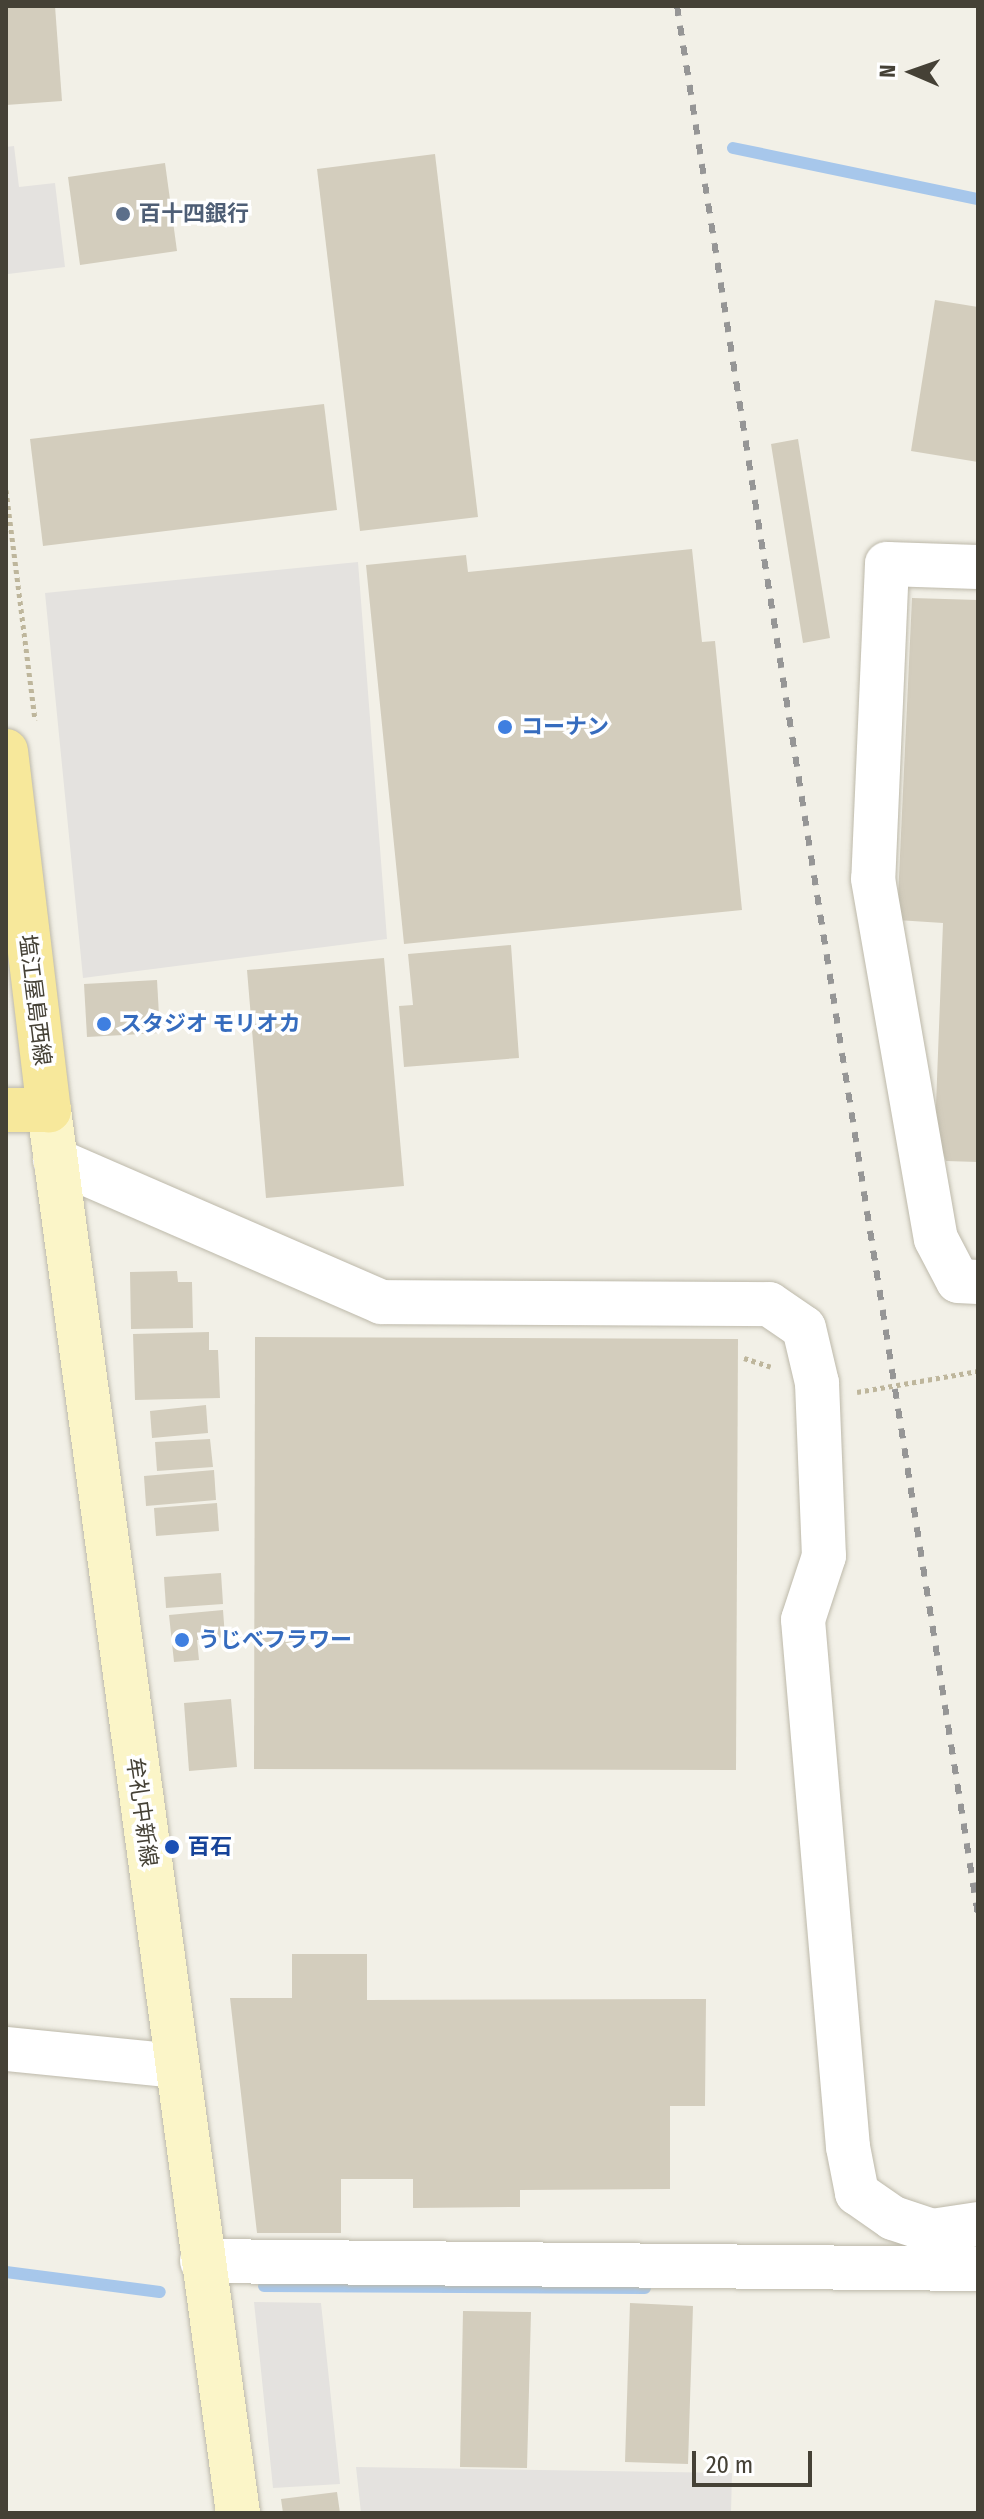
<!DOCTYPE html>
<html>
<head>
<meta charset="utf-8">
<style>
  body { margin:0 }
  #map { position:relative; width:984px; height:2519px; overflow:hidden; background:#f2f0e7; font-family:"Fira Sans Condensed","Noto Sans JP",sans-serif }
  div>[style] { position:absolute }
  .parking>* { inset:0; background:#e4e2df }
  .stream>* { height:12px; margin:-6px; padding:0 6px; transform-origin:6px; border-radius:6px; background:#a7c7eb }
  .building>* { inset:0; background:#d3cdbd }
  .path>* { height:5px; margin-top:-2.5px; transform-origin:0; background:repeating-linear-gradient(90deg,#beb69c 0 4px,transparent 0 8px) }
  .roads { filter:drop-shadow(0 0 2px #bdb9aa) drop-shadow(0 0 2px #bdb9aa) }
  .street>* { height:44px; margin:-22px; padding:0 22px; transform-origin:22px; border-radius:22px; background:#fff }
  .secondary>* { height:44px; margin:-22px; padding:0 22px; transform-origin:22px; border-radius:22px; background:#fbf5c8 }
  .primary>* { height:44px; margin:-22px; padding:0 22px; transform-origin:22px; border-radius:22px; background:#f7e89b }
  .rail>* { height:6px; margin-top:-3px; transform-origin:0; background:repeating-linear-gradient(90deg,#969696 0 10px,transparent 0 20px) }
  .dots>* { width:22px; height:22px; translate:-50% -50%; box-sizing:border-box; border:4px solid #fff; border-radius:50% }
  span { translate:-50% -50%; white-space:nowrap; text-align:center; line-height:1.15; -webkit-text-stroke:7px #fff; paint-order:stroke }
  .service-label { font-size:22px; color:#4e5e75; font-weight:700 }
  .left { translate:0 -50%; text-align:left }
  .shop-label { font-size:22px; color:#366cbe; font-weight:700 }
  .street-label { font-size:22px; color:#454136 }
  .transit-label { font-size:22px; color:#164399; font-weight:700 }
  .frame { position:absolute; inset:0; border:8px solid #454136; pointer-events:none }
  .north { position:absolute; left:872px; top:32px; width:80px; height:80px; -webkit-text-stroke:6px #fff; paint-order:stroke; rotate:272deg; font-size:22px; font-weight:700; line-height:32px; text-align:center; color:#454136 }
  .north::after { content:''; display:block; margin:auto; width:28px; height:36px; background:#454136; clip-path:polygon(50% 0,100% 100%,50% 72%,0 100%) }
  .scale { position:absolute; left:692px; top:2451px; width:120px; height:36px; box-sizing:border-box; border:4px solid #454136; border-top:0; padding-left:10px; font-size:24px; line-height:28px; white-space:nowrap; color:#454136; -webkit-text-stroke:6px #fff; paint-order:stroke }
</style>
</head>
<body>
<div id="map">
  <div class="parking">
    <i style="clip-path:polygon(14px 146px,19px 187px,55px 183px,65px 267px,8px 274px,6px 147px)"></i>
    <i style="clip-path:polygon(358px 562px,387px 939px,83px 978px,45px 593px)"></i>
    <i style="clip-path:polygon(254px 2302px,321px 2303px,340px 2484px,273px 2488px)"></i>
    <i style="clip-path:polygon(356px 2467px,732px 2473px,731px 2513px,361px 2513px)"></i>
  </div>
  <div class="stream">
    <i style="left:733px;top:148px;width:250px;rotate:11.8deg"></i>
    <i style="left:6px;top:2272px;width:155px;rotate:7.4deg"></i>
    <i style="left:264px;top:2286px;width:381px;rotate:0.3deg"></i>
  </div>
  <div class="building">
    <i style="clip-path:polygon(6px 6px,55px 6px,62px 101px,6px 105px)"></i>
    <i style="clip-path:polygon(435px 154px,478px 517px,360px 531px,317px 169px)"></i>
    <i style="clip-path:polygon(165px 163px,177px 251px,80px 265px,68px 177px)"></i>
    <i style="clip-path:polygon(935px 300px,978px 307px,978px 462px,911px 451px)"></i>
    <i style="clip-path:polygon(324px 404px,337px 510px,43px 546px,30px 439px)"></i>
    <i style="clip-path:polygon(798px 439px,830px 638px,803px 643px,771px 444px)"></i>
    <i style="clip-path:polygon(692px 549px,702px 642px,715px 641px,742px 910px,404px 944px,366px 565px,466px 555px,468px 572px)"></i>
    <i style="clip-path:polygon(912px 598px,978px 600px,978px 1162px,946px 1161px,935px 1131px,943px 923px,897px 920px)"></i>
    <i style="clip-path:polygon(511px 945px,519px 1058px,404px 1067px,399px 1006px,413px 1005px,408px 954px)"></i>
    <i style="clip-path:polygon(384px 958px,404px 1186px,266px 1198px,247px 970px)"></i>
    <i style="clip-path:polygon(157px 980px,160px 1033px,87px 1037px,84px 984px)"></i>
    <i style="clip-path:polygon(177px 1271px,178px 1282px,192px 1282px,193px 1328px,131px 1329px,130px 1272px)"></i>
    <i style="clip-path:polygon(209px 1332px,209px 1350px,218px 1350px,220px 1398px,135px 1400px,133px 1334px)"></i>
    <i style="clip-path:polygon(255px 1337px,738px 1339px,736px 1770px,254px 1769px)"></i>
    <i style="clip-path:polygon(206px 1405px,208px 1433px,152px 1438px,150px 1411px)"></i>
    <i style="clip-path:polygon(210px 1439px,213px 1467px,157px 1471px,155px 1442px)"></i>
    <i style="clip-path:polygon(214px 1470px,216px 1500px,146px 1506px,144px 1476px)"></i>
    <i style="clip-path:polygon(217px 1503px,219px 1531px,156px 1536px,154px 1508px)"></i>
    <i style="clip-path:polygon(221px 1573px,223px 1604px,166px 1608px,164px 1577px)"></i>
    <i style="clip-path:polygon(223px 1610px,225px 1637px,197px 1640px,199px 1660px,174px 1662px,169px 1615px)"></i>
    <i style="clip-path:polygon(231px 1699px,237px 1767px,189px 1771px,184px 1703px)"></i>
    <i style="clip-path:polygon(292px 1954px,367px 1954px,367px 2000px,706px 1999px,705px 2106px,670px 2106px,670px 2189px,520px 2190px,520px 2207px,413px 2208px,413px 2179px,341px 2179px,341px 2233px,257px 2233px,230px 1998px,292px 1998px)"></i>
    <i style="clip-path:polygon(630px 2303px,693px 2306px,688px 2464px,625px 2462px)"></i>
    <i style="clip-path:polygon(463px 2311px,531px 2312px,527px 2468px,460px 2467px)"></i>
    <i style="clip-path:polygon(337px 2492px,340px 2513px,283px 2513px,281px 2499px)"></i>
  </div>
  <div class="path">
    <i style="left:6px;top:490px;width:232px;rotate:82.8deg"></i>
    <i style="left:744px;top:1358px;width:28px;rotate:18deg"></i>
    <i style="left:857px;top:1392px;width:123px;rotate:-9.8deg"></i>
  </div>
  <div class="roads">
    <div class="street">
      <i style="left:978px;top:567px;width:91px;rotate:-178.1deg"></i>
      <i style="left:887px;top:564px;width:315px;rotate:92.5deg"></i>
      <i style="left:873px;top:879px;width:365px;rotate:80.1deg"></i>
      <i style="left:936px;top:1239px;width:47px;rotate:62.4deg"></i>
      <i style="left:958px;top:1281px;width:20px;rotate:3deg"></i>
      <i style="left:55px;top:1160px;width:356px;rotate:23.5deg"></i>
      <i style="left:381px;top:1302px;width:388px;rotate:0.3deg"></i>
      <i style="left:769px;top:1304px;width:42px;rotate:34.4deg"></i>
      <i style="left:804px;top:1328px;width:57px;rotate:76.7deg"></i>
      <i style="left:817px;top:1383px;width:173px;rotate:87.7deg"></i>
      <i style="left:824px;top:1556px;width:67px;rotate:108.2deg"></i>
      <i style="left:803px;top:1620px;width:529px;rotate:85.12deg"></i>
      <i style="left:848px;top:2147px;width:47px;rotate:78.9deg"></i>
      <i style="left:857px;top:2193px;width:44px;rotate:34.8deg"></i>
      <i style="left:893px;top:2218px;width:41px;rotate:18.4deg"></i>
      <i style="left:932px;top:2231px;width:47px;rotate:-8.7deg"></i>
      <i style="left:6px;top:2049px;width:171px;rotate:5.7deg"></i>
      <i style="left:202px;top:2261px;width:776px;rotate:0.59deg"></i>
    </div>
    <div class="secondary">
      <i style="left:49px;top:1110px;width:1416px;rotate:82.33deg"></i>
    </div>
    <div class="primary">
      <i style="left:6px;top:751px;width:362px;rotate:83.2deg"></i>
      <i style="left:49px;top:1110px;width:43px;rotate:180deg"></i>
    </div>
  </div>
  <div class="rail">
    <i style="left:677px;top:6px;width:1933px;rotate:81.04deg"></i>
  </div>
  <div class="dots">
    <i style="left:123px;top:214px;background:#5c6f8a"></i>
    <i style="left:505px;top:727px;background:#3f7fe0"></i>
    <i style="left:104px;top:1024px;background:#3f7fe0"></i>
    <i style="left:182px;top:1640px;background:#3f7fe0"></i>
    <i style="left:172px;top:1847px;background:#1a4fb4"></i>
  </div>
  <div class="service-label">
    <span class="left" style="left:139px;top:214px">百十四銀行</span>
  </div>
  <div class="shop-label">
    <span class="left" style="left:521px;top:727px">コーナン</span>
    <span class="left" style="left:120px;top:1024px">スタジオ モリオカ</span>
    <span class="left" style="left:198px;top:1640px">うじべフラワー</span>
  </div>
  <div class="street-label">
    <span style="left:35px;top:1000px;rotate:83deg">塩江屋島西線</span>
    <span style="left:142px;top:1812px;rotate:82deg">牟礼中新線</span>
  </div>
  <div class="transit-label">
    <span class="left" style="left:188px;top:1847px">百石</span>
  </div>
  <div class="frame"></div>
  <div class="north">N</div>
  <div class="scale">20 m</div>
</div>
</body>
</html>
